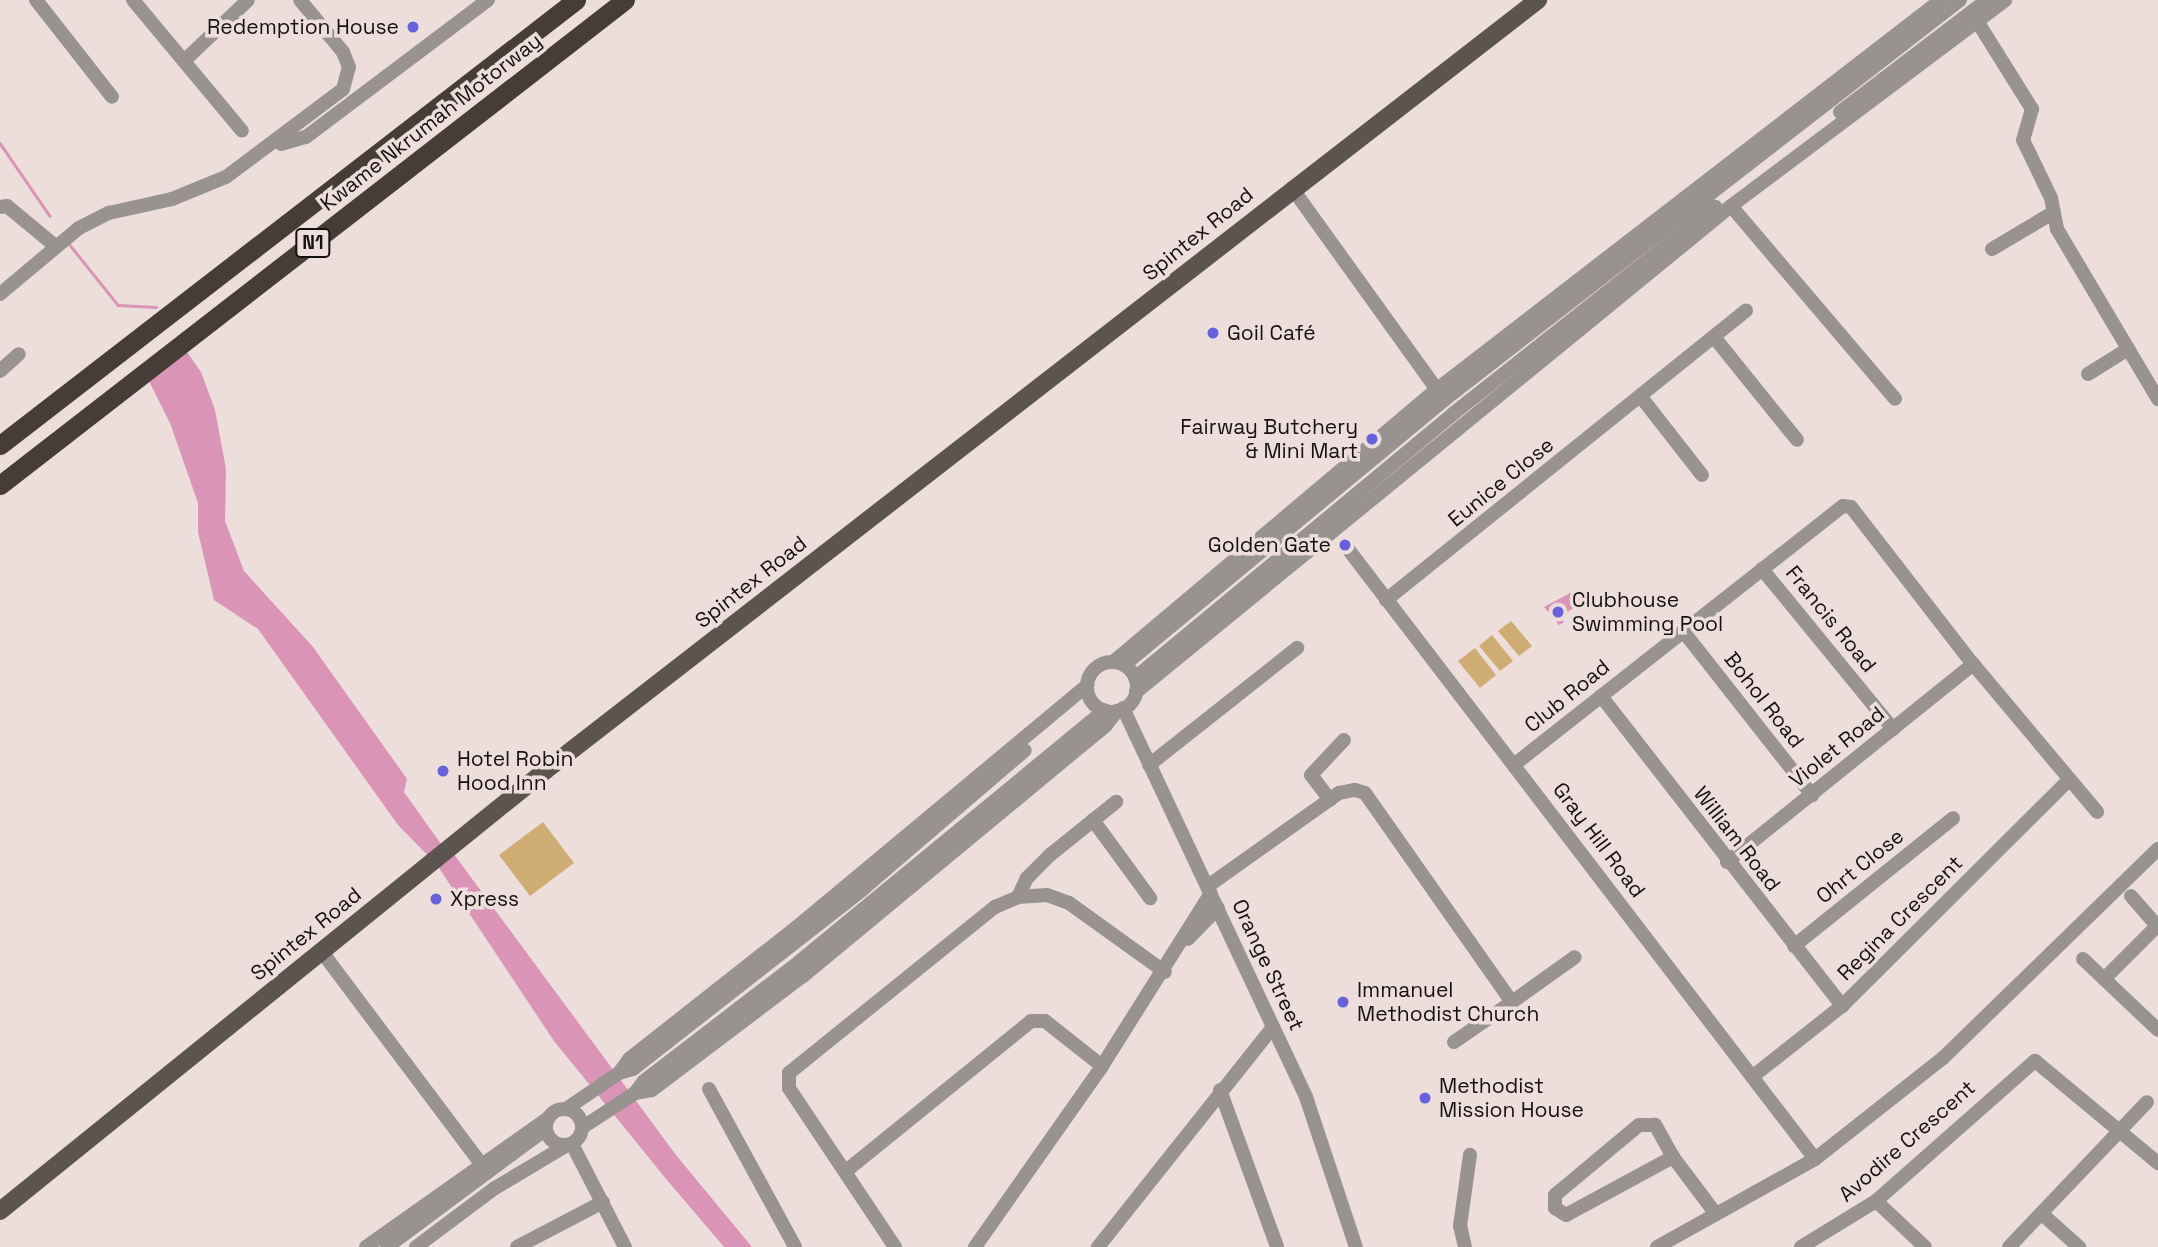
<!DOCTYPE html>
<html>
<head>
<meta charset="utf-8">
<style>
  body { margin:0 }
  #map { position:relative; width:2158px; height:1247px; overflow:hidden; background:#eddedb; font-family:"Space Grotesk",sans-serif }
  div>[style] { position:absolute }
  .green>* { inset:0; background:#cfac74 }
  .water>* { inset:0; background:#d994b7 }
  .stream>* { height:2.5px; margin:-1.25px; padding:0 1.25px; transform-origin:1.25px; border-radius:1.25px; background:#d994b7 }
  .minor>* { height:14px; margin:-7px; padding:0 7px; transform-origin:7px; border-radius:7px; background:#989390 }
  .minor>.ring { margin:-7px; padding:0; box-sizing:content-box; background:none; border:14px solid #989390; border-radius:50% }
  .major>* { height:18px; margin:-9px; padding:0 9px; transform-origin:9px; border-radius:9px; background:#5c544e }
  .highway>* { height:19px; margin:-9.5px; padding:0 9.5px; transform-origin:9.5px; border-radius:9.5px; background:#473d37 }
  .dots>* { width:19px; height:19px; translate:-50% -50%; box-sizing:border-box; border:4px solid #eddedb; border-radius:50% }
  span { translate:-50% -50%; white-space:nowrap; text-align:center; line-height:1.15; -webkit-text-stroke:7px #eddedb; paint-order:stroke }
  .shield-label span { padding:2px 5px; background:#eddedb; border:2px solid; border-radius:5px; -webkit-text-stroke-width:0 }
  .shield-label { font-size:19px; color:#151110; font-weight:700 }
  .poi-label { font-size:21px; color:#151110 }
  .right { translate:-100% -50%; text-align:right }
  .left { translate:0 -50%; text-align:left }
  .street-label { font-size:21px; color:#151110 }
</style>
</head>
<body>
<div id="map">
  <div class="green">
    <i style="clip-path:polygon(1511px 621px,1532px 646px,1519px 656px,1498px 631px)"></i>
    <i style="clip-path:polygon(1492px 635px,1513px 661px,1500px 671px,1479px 646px)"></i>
    <i style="clip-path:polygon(1475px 648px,1496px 675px,1480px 688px,1458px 661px)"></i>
    <i style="clip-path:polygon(543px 822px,574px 863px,530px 896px,499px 855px)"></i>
  </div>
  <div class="water">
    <i style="clip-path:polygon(185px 349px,201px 372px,215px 410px,226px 469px,225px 521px,244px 571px,313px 647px,407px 779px,404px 792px,441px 844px,453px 853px,676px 1155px,752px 1247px,724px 1247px,667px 1180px,554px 1041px,437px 865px,398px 825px,258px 629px,214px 600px,198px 532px,198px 503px,170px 423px,148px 379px)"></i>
    <i style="clip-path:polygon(1574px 591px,1583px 602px,1560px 617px,1564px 622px,1559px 625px,1544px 607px)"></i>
  </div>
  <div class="stream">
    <i style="left:0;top:143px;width:88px;rotate:55.6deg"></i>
    <i style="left:70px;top:245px;width:77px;rotate:51.3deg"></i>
    <i style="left:118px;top:305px;width:38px;rotate:3deg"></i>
  </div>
  <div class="minor">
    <i style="left:36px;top:0;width:123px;rotate:51.9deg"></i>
    <i style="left:133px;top:0;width:170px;rotate:50.2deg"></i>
    <i style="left:1977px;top:21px;width:104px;rotate:58deg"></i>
    <i style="left:2032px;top:109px;width:32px;rotate:106deg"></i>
    <i style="left:2023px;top:140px;width:64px;rotate:64.2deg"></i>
    <i style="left:2051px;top:198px;width:32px;rotate:79deg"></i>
    <i style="left:2057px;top:229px;width:198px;rotate:59.3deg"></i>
    <i style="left:184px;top:61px;width:88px;rotate:-43.6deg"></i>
    <i style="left:1840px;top:112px;width:185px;rotate:-37.3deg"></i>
    <i style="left:281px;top:144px;width:26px;rotate:-16deg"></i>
    <i style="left:306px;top:137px;width:228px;rotate:-37deg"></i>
    <i style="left:1292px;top:188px;width:257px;rotate:54.3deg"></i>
    <i style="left:1731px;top:206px;width:253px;rotate:49.6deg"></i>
    <i style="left:0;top:207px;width:7px;rotate:-8deg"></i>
    <i style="left:7px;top:206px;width:61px;rotate:39.7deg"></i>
    <i style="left:1992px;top:249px;width:69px;rotate:-30.7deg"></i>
    <i style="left:0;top:294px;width:103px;rotate:-39.9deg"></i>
    <i style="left:79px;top:228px;width:34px;rotate:-27deg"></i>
    <i style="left:109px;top:213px;width:65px;rotate:-12.5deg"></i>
    <i style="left:172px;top:199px;width:58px;rotate:-22.2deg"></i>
    <i style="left:226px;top:177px;width:146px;rotate:-36.9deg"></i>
    <i style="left:343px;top:89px;width:23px;rotate:-75deg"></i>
    <i style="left:349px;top:67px;width:16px;rotate:-112deg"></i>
    <i style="left:343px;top:52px;width:67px;rotate:-129.6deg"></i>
    <i style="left:1714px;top:337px;width:132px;rotate:51.1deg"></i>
    <i style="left:0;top:371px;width:25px;rotate:-42deg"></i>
    <i style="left:2088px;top:374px;width:47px;rotate:-32deg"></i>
    <i style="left:1641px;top:397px;width:99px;rotate:52deg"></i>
    <i style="left:1348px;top:549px;width:768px;rotate:52.56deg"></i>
    <i style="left:1762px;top:569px;width:207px;rotate:50.7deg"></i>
    <i style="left:1386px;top:600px;width:462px;rotate:-38.8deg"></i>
    <i style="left:1683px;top:631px;width:209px;rotate:51.8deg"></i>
    <i style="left:1113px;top:662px;width:422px;rotate:-40.1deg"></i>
    <i style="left:1436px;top:390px;width:638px;rotate:-37.68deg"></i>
    <i class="ring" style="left:1087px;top:662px;width:36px;height:36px"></i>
    <i style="left:1124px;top:665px;width:415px;rotate:-39.6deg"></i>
    <i style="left:1444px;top:400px;width:653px;rotate:-37.78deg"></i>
    <i style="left:1135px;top:678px;width:415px;rotate:-39.7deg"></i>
    <i style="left:1454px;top:413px;width:333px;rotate:-38.3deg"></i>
    <i style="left:1136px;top:692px;width:768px;rotate:-39.24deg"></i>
    <i style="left:1731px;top:206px;width:343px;rotate:-36.9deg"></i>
    <i style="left:1601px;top:696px;width:393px;rotate:52.1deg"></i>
    <i style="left:1123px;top:708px;width:430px;rotate:64.8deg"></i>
    <i style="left:1306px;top:1097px;width:158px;rotate:71.6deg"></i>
    <i style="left:1515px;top:764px;width:417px;rotate:-38.2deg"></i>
    <i style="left:1843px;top:506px;width:8px;rotate:7deg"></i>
    <i style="left:1851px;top:507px;width:199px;rotate:52.2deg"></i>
    <i style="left:1973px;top:664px;width:193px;rotate:50deg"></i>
    <i style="left:1149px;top:765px;width:189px;rotate:-38.3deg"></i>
    <i style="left:1330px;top:800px;width:31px;rotate:-127deg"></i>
    <i style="left:1311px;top:775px;width:48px;rotate:-46.7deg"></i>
    <i style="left:1093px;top:820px;width:97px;rotate:53.8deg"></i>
    <i style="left:1727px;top:862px;width:316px;rotate:-38.8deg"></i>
    <i style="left:1208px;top:886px;width:161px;rotate:-35.4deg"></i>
    <i style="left:1339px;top:793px;width:16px;rotate:-11deg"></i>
    <i style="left:1355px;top:790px;width:10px;rotate:17deg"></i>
    <i style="left:1365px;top:793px;width:256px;rotate:54.9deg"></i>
    <i style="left:1512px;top:1002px;width:77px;rotate:-35.5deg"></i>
    <i style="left:2131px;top:896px;width:41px;rotate:48.9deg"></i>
    <i style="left:1018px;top:897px;width:21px;rotate:-65deg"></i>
    <i style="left:1027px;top:878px;width:33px;rotate:-45deg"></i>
    <i style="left:1050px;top:855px;width:85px;rotate:-38.8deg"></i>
    <i style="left:1188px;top:939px;width:43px;rotate:-45.9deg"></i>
    <i style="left:1794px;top:946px;width:204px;rotate:-38.8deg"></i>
    <i style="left:322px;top:952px;width:265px;rotate:53.1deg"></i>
    <i style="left:2083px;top:959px;width:103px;rotate:43.4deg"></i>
    <i style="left:2104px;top:979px;width:75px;rotate:-45deg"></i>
    <i style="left:1454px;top:1042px;width:70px;rotate:-34.6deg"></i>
    <i style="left:619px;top:1073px;width:15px;rotate:-16deg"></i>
    <i style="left:633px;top:1069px;width:292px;rotate:-38deg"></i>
    <i style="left:863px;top:889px;width:213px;rotate:-40.6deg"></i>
    <i style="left:1752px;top:1077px;width:115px;rotate:-38.3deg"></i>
    <i style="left:1842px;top:1006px;width:320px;rotate:-44.9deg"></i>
    <i style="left:709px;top:1089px;width:180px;rotate:61.4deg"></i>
    <i style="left:1220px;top:1090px;width:167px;rotate:70deg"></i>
    <i style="left:635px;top:1093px;width:17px;rotate:-10deg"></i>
    <i style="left:652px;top:1090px;width:189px;rotate:-37.1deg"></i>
    <i style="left:803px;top:976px;width:393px;rotate:-39.6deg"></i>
    <i style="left:1106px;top:725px;width:18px;rotate:-52deg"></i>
    <i class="ring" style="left:546px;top:1109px;width:22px;height:22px"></i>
    <i style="left:566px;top:1109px;width:64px;rotate:-34.2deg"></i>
    <i style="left:619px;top:1073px;width:17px;rotate:-54deg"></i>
    <i style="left:629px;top:1059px;width:214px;rotate:-38.2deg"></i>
    <i style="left:797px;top:927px;width:378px;rotate:-39.8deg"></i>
    <i style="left:583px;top:1127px;width:62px;rotate:-33.2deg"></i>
    <i style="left:635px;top:1093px;width:15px;rotate:-53deg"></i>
    <i style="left:644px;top:1081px;width:195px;rotate:-37.5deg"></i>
    <i style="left:799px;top:962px;width:396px;rotate:-39.5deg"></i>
    <i style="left:572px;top:1144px;width:116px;rotate:62.8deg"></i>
    <i style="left:1673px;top:1157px;width:37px;rotate:-119deg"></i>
    <i style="left:1655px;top:1125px;width:16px;rotate:180deg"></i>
    <i style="left:1639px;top:1125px;width:109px;rotate:140.2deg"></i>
    <i style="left:1555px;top:1195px;width:13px;rotate:90deg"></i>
    <i style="left:1555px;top:1208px;width:13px;rotate:32deg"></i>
    <i style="left:1566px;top:1215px;width:122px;rotate:-28.5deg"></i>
    <i style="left:1673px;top:1157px;width:71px;rotate:53deg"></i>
    <i style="left:846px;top:1171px;width:238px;rotate:-39deg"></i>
    <i style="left:1031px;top:1021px;width:14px"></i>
    <i style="left:1045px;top:1021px;width:73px;rotate:38.3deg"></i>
    <i style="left:1876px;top:1201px;width:67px;rotate:43.2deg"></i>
    <i style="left:2042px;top:1214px;width:50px;rotate:41.7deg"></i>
    <i style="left:366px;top:1247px;width:223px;rotate:-35.3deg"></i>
    <i style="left:387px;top:1247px;width:189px;rotate:-36.6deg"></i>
    <i style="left:416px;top:1247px;width:99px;rotate:-36.8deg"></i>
    <i style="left:495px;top:1188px;width:84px;rotate:-30.8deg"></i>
    <i style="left:517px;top:1247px;width:97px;rotate:-27.6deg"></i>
    <i style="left:895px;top:1247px;width:191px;rotate:-123.7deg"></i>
    <i style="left:789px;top:1088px;width:15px;rotate:-90deg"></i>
    <i style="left:789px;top:1073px;width:265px;rotate:-38.9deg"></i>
    <i style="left:995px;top:907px;width:25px;rotate:-23deg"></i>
    <i style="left:1018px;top:897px;width:29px;rotate:-4deg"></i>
    <i style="left:1047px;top:895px;width:23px;rotate:20deg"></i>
    <i style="left:1069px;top:903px;width:118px;rotate:35.7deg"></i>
    <i style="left:975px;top:1247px;width:221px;rotate:-54.9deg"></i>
    <i style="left:1102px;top:1066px;width:204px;rotate:-57.8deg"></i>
    <i style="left:1098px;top:1247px;width:281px;rotate:-51.5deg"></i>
    <i style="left:1465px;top:1247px;width:22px;rotate:-103deg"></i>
    <i style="left:1460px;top:1226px;width:72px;rotate:-82deg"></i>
    <i style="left:1657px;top:1247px;width:181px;rotate:-29.1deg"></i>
    <i style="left:1815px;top:1159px;width:163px;rotate:-38.3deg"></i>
    <i style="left:1943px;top:1058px;width:300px;rotate:-44.2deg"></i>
    <i style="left:1801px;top:1247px;width:88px;rotate:-31.5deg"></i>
    <i style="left:1876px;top:1201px;width:212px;rotate:-41.4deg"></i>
    <i style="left:2035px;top:1061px;width:160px;rotate:39.7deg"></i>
    <i style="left:2009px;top:1247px;width:200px;rotate:-46.4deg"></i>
  </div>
  <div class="major">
    <i style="left:0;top:1211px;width:702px;rotate:-38.93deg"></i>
    <i style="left:546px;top:770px;width:1256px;rotate:-37.82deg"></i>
  </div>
  <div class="highway">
    <i style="left:0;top:445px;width:728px;rotate:-37.69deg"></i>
    <i style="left:0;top:485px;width:791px;rotate:-37.81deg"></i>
  </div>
  <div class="dots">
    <i style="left:413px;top:27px;background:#6762db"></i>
    <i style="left:1213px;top:333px;background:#6762db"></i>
    <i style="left:1372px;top:439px;background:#6762db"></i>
    <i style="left:1345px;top:545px;background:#6762db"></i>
    <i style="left:1558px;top:612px;background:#6762db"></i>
    <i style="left:443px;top:771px;background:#6762db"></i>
    <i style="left:436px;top:899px;background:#6762db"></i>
    <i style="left:1343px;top:1002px;background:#6762db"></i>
    <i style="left:1425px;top:1098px;background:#6762db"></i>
  </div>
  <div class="shield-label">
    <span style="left:313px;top:243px">N1</span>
  </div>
  <div class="poi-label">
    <span class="right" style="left:399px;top:27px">Redemption House</span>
    <span class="left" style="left:1227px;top:333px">Goil Café</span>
    <span class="right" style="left:1358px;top:439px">Fairway Butchery<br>&amp; Mini Mart</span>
    <span class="right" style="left:1331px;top:545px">Golden Gate</span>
    <span class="left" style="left:1572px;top:612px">Clubhouse<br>Swimming Pool</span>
    <span class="left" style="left:457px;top:771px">Hotel Robin<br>Hood Inn</span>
    <span class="left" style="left:450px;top:899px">Xpress</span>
    <span class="left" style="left:1357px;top:1002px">Immanuel<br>Methodist Church</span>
    <span class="left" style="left:1439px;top:1098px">Methodist<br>Mission House</span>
  </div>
  <div class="street-label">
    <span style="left:431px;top:122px;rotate:-38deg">Kwame Nkrumah Motorway</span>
    <span style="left:1198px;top:234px;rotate:-39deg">Spintex Road</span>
    <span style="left:1501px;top:482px;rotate:-39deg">Eunice Close</span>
    <span style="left:751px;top:582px;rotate:-38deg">Spintex Road</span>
    <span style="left:1831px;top:619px;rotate:51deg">Francis Road</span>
    <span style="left:1567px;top:696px;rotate:-39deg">Club Road</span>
    <span style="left:1764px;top:700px;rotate:52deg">Bohol Road</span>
    <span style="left:1837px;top:747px;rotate:-39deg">Violet Road</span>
    <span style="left:1737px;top:839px;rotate:52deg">William Road</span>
    <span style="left:1599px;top:840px;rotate:53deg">Gray Hill Road</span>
    <span style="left:1860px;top:866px;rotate:-39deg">Ohrt Close</span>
    <span style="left:1900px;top:918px;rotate:-45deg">Regina Crescent</span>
    <span style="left:306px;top:934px;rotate:-39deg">Spintex Road</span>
    <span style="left:1268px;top:965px;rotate:65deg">Orange Street</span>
    <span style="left:1907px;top:1141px;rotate:-41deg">Avodire Crescent</span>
  </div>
</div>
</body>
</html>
